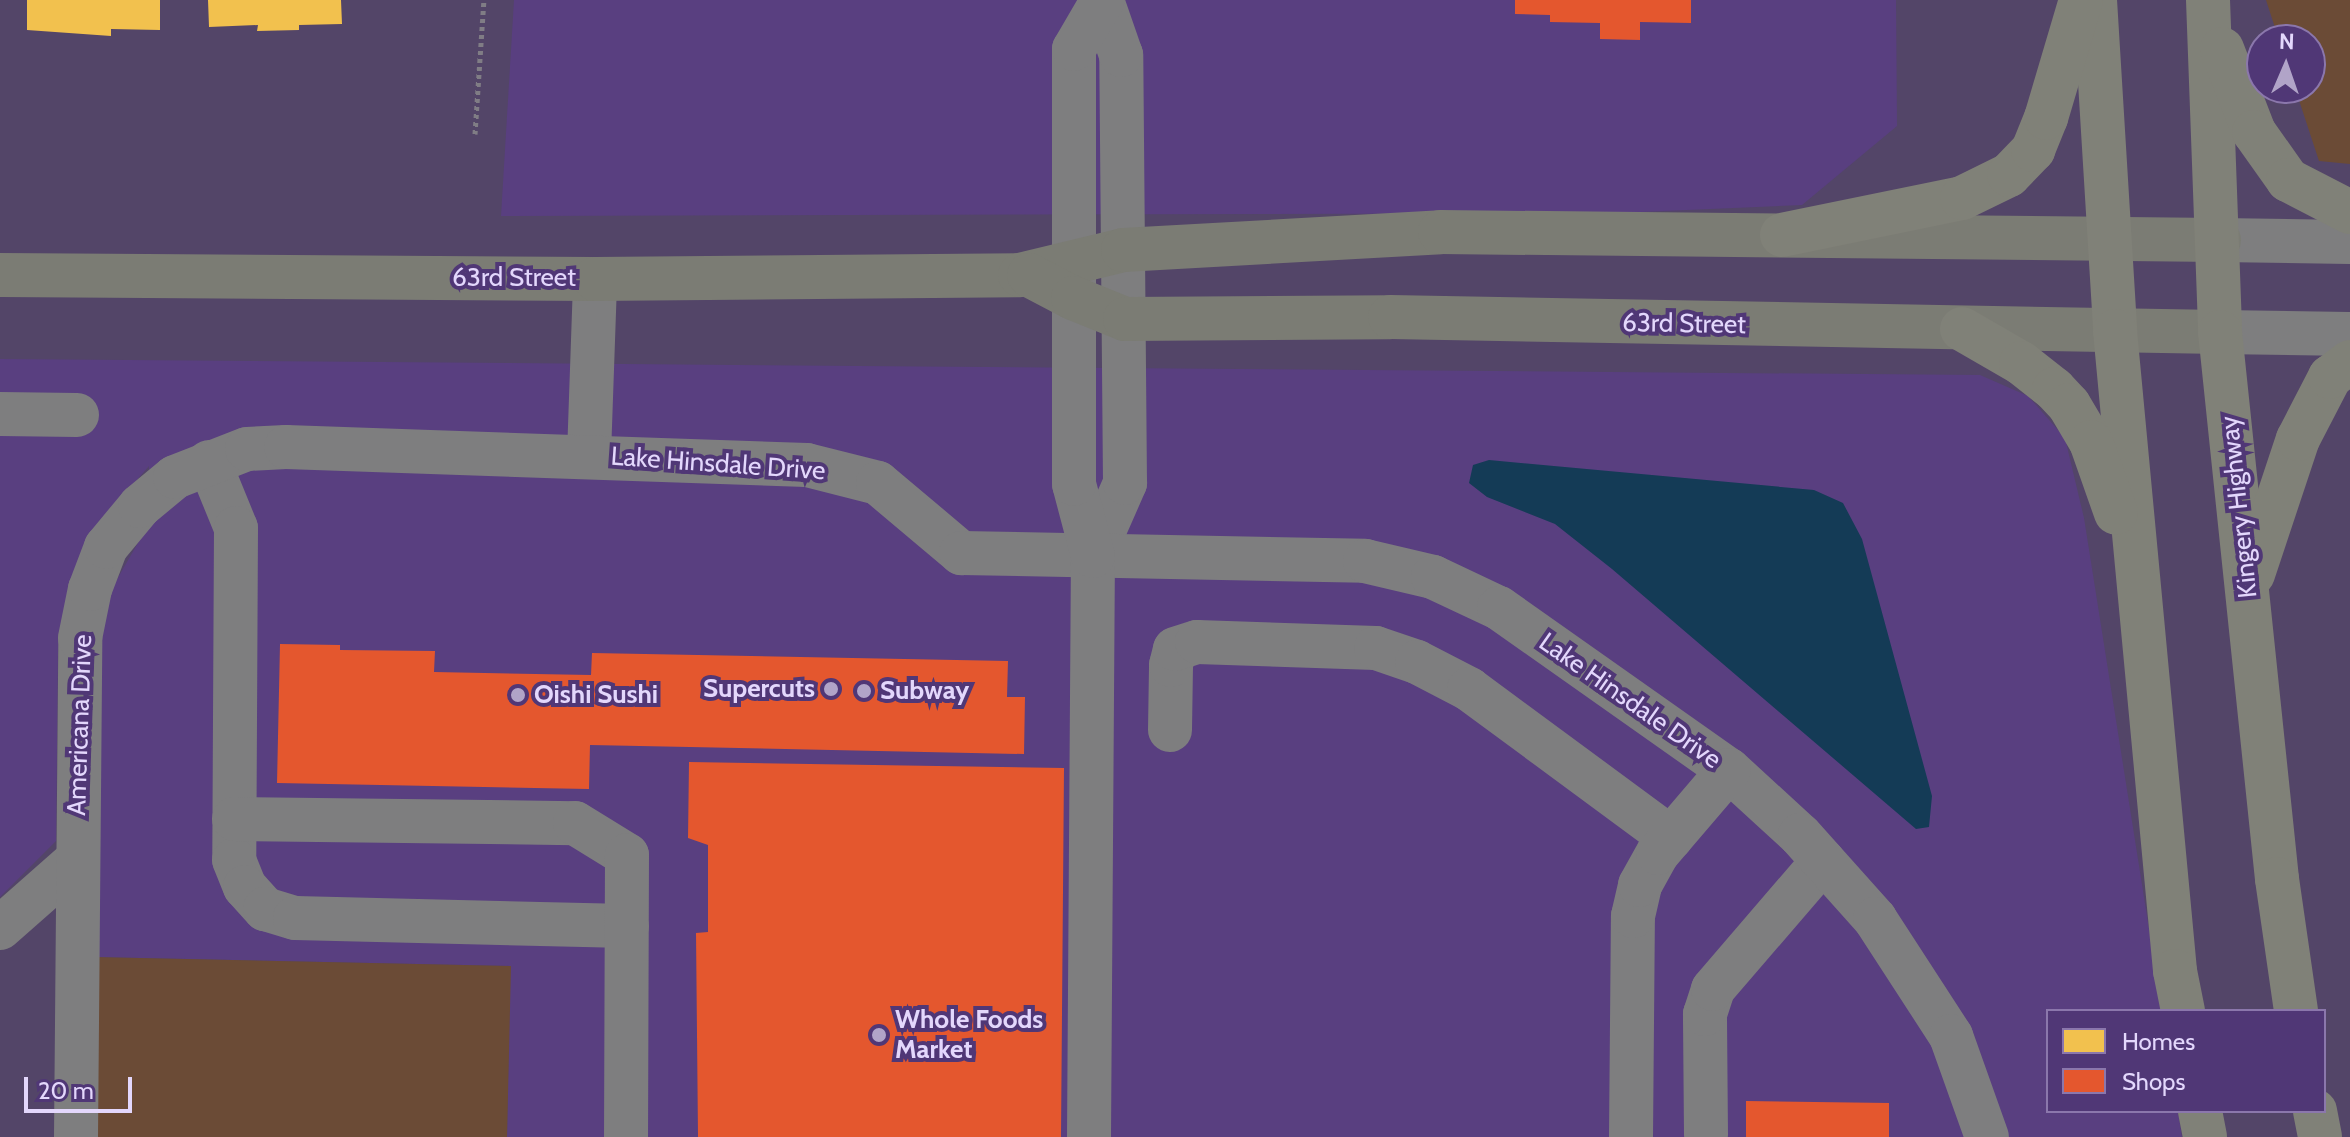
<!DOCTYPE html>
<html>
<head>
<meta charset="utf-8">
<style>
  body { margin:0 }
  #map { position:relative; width:2350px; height:1137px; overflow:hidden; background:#534568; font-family:Cabin,sans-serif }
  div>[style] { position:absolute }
  .built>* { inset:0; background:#593f80 }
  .green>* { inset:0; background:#6b4b36 }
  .water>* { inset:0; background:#143b56 }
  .homes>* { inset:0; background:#f2c14e }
  .shops>* { inset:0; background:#e4572e }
  .path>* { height:5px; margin-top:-2.5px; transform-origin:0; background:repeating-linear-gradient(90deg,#807d85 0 4px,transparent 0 8px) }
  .minor>* { height:44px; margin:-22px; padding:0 22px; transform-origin:22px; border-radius:22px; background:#7e7e7f }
  .major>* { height:44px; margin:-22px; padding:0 22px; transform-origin:22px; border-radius:22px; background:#7b7c74 }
  .highway>* { height:44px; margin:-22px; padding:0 22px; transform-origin:22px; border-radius:22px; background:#808178 }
  .dots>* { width:22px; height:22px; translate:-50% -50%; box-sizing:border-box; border:4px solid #503776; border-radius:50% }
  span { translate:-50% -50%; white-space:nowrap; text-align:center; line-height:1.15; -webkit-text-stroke:8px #503776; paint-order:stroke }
  .street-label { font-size:26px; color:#e3d7fc }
  .poi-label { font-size:26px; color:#e3d7fc; font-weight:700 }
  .right { translate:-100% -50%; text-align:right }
  .left { translate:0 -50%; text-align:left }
  .legend { position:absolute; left:2046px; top:1009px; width:280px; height:104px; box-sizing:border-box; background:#503776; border:2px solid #8b77ac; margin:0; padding:10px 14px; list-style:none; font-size:24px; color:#e3d7fc }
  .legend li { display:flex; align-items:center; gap:16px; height:40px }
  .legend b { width:40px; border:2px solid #8b77ac }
  .north { position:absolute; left:2246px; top:24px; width:80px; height:80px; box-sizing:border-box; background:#503776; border:2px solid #8b77ac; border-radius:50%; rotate:2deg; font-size:22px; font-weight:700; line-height:32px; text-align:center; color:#e3d7fc }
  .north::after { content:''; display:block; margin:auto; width:28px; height:36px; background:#b1a4c8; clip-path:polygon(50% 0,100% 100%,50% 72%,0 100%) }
  .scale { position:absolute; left:24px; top:1077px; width:108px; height:36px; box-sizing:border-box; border:4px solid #e3d7fc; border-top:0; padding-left:10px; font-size:24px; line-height:28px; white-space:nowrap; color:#e3d7fc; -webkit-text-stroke:6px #503776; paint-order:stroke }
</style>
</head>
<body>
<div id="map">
  <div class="built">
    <i style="clip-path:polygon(514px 0,1896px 0,1897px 126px,1802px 205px,1617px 213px,501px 216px)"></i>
    <i style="clip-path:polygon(0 359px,1980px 375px,2028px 396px,2065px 438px,2084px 518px,2162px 1011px,2048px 1011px,2048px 1111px,2178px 1111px,2182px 1137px,507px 1137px,510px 966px,93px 957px,101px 639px,112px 588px,150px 522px,149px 466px,122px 497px,69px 592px,58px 653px,56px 841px,0 897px)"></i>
  </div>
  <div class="green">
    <i style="clip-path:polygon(2266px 0,2350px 0,2350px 164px,2319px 161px,2295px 88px,2310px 88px,2310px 40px,2279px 40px)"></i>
    <i style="clip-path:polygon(93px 957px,511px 966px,507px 1137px,90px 1137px)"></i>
  </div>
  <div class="water">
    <i style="clip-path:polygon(1489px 460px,1814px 490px,1843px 503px,1862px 539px,1932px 796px,1929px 827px,1916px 829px,1612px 569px,1555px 524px,1487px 497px,1469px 483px,1473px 465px)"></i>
  </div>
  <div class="homes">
    <i style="clip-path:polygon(27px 0,160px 0,160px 30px,111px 29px,111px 36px,27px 30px)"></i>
    <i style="clip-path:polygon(208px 0,341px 0,342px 24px,299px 25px,299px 30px,257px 31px,258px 25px,209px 27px)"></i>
  </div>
  <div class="shops">
    <i style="clip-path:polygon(1515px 0,1691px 0,1691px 23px,1640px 22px,1640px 40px,1600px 39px,1600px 23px,1550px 22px,1550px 15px,1515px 14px)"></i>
    <i style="clip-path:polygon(280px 644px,340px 645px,340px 650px,435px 651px,434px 672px,591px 675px,592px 653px,1008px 661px,1007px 697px,1025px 697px,1024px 754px,590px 745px,589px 789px,277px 783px)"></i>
    <i style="clip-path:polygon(689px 762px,1064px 768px,1061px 1137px,698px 1137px,696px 933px,708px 932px,708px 845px,688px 838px)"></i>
    <i style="clip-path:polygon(1746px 1101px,1889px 1103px,1889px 1137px,1746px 1137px)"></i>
  </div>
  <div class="path">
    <i style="left:475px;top:134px;width:134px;rotate:-86.2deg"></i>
  </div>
  <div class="minor">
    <i style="left:2219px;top:240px;width:131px;rotate:0.9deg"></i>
    <i style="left:2220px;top:332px;width:130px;rotate:0.9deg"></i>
    <i style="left:0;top:414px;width:77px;rotate:0.7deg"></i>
    <i style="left:589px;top:455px;width:176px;rotate:-88deg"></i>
    <i style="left:209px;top:462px;width:71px;rotate:67.8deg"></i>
    <i style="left:236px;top:528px;width:332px;rotate:90.3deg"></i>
    <i style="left:234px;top:860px;width:29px;rotate:68deg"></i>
    <i style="left:245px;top:887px;width:30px;rotate:48deg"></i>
    <i style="left:265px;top:909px;width:31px;rotate:17deg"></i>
    <i style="left:295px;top:918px;width:332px;rotate:1.4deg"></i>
    <i style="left:1093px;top:556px;width:80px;rotate:-66.3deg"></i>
    <i style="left:1125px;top:483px;width:428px;rotate:-90.5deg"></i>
    <i style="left:1121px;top:55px;width:58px;rotate:-109.1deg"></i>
    <i style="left:1170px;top:730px;width:65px;rotate:-89.1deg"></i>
    <i style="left:1171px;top:665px;width:16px;rotate:-76deg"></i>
    <i style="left:1175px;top:649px;width:23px;rotate:-18deg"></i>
    <i style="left:1197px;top:642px;width:179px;rotate:1.9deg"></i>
    <i style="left:1376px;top:648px;width:43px;rotate:18.9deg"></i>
    <i style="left:1417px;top:662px;width:59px;rotate:27.4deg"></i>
    <i style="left:1469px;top:689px;width:251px;rotate:36.4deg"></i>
    <i style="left:234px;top:819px;width:341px;rotate:0.7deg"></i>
    <i style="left:575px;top:823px;width:61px;rotate:31.6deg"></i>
    <i style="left:627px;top:855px;width:282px;rotate:90.2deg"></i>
    <i style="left:0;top:928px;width:101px;rotate:-41.4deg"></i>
    <i style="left:1706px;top:1134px;width:120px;rotate:-90.5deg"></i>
    <i style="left:1705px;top:1014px;width:26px;rotate:-72deg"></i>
    <i style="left:1713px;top:989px;width:169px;rotate:-49.3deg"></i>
    <i style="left:76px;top:1137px;width:499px;rotate:-89.5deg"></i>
    <i style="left:80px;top:638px;width:50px;rotate:-78.5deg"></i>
    <i style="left:90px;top:589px;width:45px;rotate:-69.1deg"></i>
    <i style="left:106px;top:547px;width:53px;rotate:-50.3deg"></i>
    <i style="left:140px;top:506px;width:45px;rotate:-39.6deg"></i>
    <i style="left:175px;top:477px;width:77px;rotate:-21.3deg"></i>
    <i style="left:247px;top:449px;width:39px;rotate:-3deg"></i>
    <i style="left:286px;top:447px;width:521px;rotate:1.98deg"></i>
    <i style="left:807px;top:465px;width:73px;rotate:14.2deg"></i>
    <i style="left:878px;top:483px;width:109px;rotate:40.1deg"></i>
    <i style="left:961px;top:553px;width:404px;rotate:1.1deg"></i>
    <i style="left:1365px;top:561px;width:70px;rotate:13.2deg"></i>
    <i style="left:1433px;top:577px;width:73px;rotate:25.2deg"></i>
    <i style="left:1499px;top:608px;width:281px;rotate:35.2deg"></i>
    <i style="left:1729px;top:770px;width:96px;rotate:42.5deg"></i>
    <i style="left:1800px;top:835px;width:113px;rotate:48.2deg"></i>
    <i style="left:1875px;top:919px;width:140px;rotate:57deg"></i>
    <i style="left:1951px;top:1036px;width:107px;rotate:70.4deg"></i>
    <i style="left:1089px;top:1137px;width:581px;rotate:-89.61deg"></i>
    <i style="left:1093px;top:556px;width:74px;rotate:-104.8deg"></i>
    <i style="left:1074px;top:484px;width:435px;rotate:-90deg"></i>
    <i style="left:1074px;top:49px;width:56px;rotate:-59.7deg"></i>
    <i style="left:1631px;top:1137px;width:221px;rotate:-89.5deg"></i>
    <i style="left:1633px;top:916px;width:32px;rotate:-77deg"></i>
    <i style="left:1640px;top:885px;width:37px;rotate:-61deg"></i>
    <i style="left:1658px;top:853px;width:109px;rotate:-49.5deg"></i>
  </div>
  <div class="major">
    <i style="left:0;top:275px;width:595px;rotate:0.39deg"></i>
    <i style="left:595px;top:279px;width:425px;rotate:-0.5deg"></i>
    <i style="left:1020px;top:275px;width:106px;rotate:-13.6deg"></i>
    <i style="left:1123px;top:250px;width:318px;rotate:-3.2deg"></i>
    <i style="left:1440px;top:232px;width:779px;rotate:0.59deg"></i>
    <i style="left:1029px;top:275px;width:50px;rotate:27.6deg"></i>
    <i style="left:1073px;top:298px;width:56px;rotate:22deg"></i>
    <i style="left:1125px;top:319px;width:265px;rotate:-0.4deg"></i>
    <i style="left:1390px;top:317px;width:830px;rotate:1.04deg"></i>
  </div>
  <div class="highway">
    <i style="left:2095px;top:0;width:332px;rotate:86.5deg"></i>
    <i style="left:2115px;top:331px;width:643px;rotate:84.64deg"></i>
    <i style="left:2175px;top:971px;width:41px;rotate:78.7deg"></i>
    <i style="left:2208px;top:0;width:332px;rotate:87.9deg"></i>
    <i style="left:2220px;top:332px;width:550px;rotate:84.05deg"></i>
    <i style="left:2277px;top:879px;width:133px;rotate:81.8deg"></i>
    <i style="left:2222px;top:49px;width:89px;rotate:68.9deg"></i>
    <i style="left:2254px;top:132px;width:59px;rotate:54.7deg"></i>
    <i style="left:2288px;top:180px;width:70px;rotate:27.3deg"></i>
    <i style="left:1782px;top:235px;width:184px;rotate:-11.6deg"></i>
    <i style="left:1962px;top:198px;width:52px;rotate:-26.1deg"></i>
    <i style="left:2009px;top:175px;width:35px;rotate:-46deg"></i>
    <i style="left:2033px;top:150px;width:35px;rotate:-68deg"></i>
    <i style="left:2046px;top:118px;width:123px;rotate:-73.5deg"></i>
    <i style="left:1962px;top:329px;width:68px;rotate:30deg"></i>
    <i style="left:2021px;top:363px;width:42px;rotate:38.2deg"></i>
    <i style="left:2054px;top:389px;width:22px;rotate:47deg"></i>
    <i style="left:2069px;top:405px;width:43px;rotate:59.3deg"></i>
    <i style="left:2091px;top:442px;width:75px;rotate:70.6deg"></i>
    <i style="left:2253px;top:574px;width:142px;rotate:-71.6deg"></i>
    <i style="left:2298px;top:439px;width:70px;rotate:-62.7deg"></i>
    <i style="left:2330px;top:377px;width:25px;rotate:-37deg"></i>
    <i style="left:2200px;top:1111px;width:26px;rotate:79deg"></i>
    <i style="left:2315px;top:1111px;width:26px;rotate:79deg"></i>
  </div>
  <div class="dots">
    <i style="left:831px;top:689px;background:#b1a4c8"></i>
    <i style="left:864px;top:691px;background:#b1a4c8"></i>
    <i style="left:518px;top:695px;background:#b1a4c8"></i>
    <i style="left:879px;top:1035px;background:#b1a4c8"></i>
  </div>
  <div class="street-label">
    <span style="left:514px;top:278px">63rd Street</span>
    <span style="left:1684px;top:324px;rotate:1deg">63rd Street</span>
    <span style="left:718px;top:464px;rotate:4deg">Lake Hinsdale Drive</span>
    <span style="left:2239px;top:507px;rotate:-96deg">Kingery Highway</span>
    <span style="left:1630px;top:701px;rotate:35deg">Lake Hinsdale Drive</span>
    <span style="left:80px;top:725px;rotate:-88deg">Americana Drive</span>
  </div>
  <div class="poi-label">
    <span class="right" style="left:815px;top:689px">Supercuts</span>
    <span class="left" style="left:880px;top:691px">Subway</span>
    <span class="left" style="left:534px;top:695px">Oishi Sushi</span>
    <span class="left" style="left:895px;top:1035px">Whole Foods<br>Market</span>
  </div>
  <ul class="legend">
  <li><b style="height:22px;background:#f2c14e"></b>Homes</li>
  <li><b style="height:22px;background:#e4572e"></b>Shops</li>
  </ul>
  <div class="north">N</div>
  <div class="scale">20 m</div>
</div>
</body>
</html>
